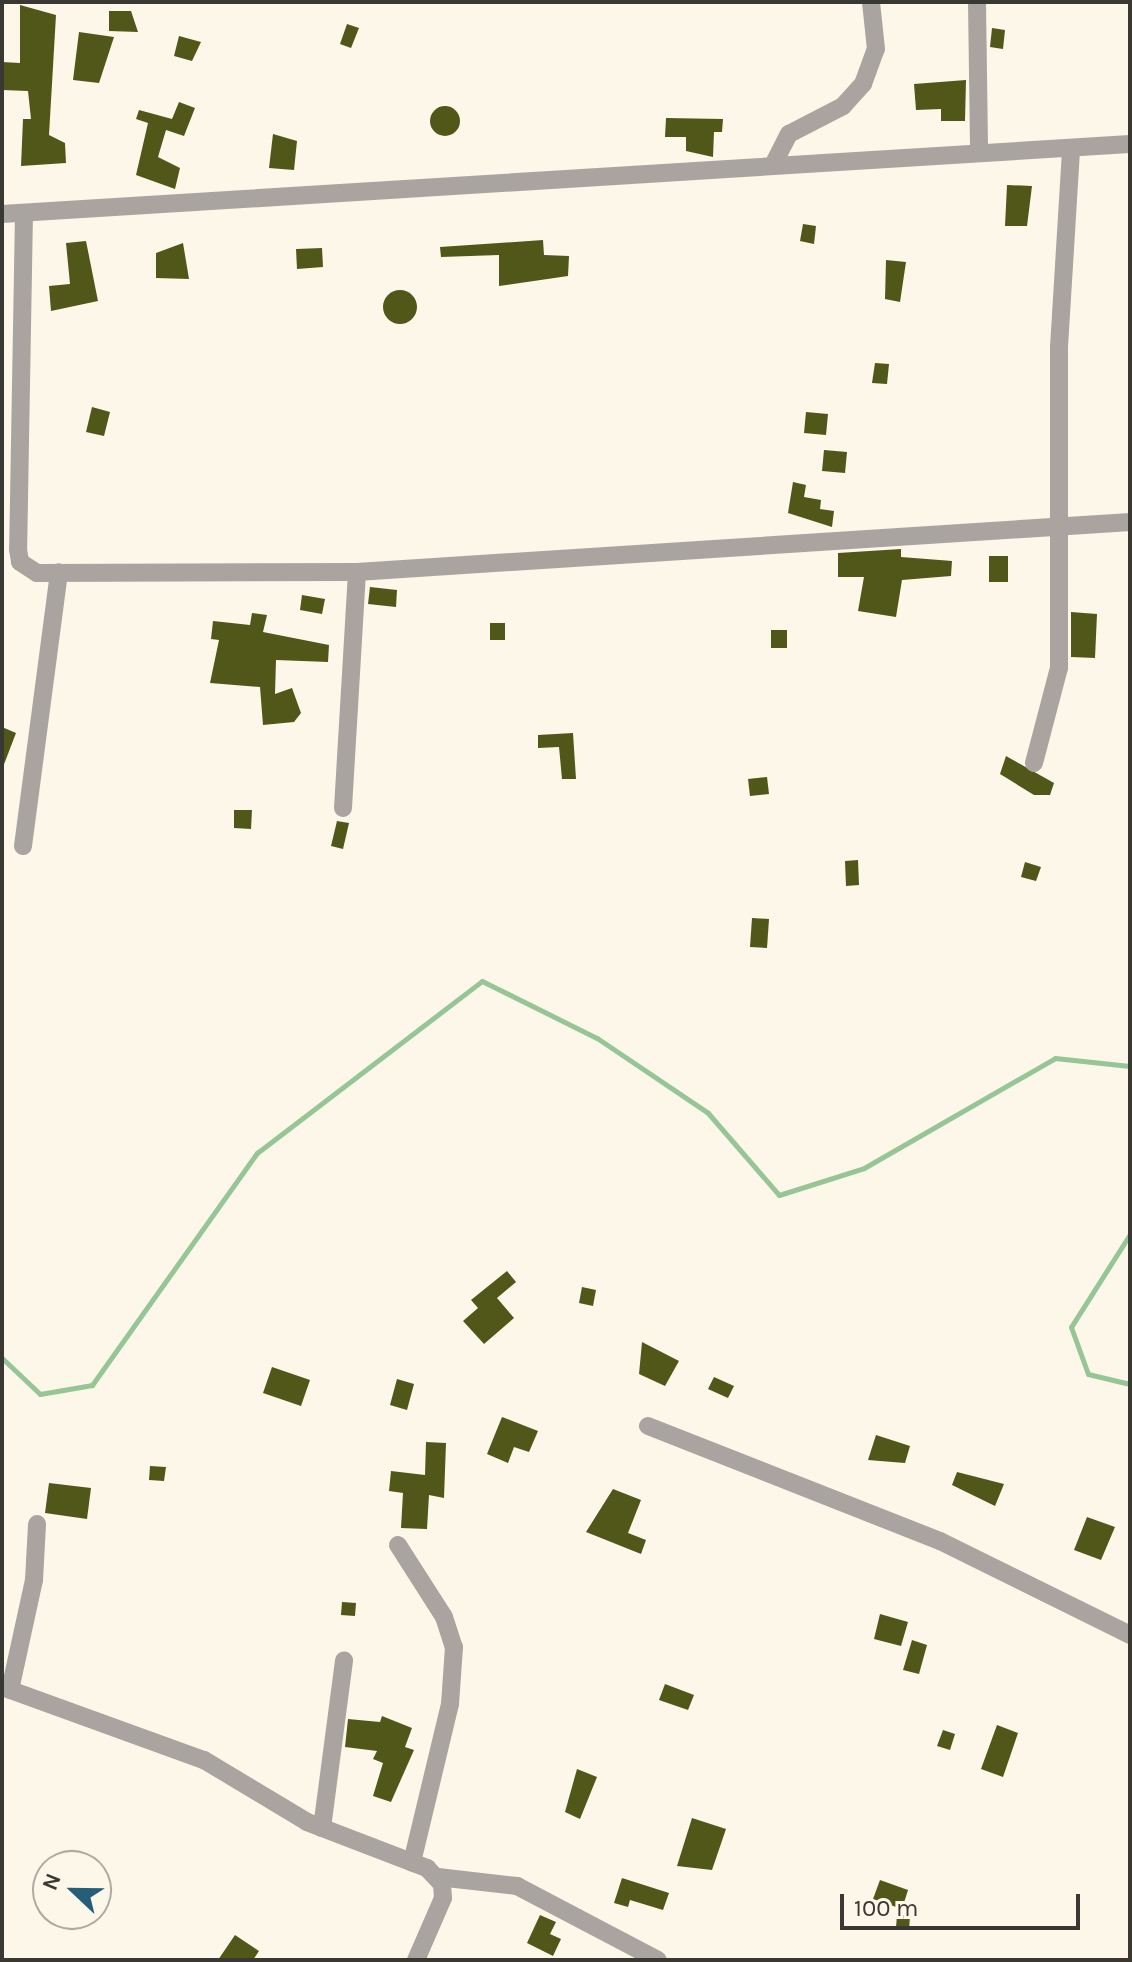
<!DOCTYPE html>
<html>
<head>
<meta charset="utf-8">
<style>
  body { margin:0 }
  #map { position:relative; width:1132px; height:1962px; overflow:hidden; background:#fdf7ea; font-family:Karla,sans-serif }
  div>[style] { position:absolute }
  .stream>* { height:5px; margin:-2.5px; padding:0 2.5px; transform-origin:2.5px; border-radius:2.5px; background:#96c696 }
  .building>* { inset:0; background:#505719 }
  .round { border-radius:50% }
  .minor>* { height:18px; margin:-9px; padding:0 9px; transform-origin:9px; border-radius:9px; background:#aaa4a0 }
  span { translate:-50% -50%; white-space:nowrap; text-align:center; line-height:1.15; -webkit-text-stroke:8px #fdf7ea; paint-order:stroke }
  .frame { position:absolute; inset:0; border:4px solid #3a3833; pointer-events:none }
  .north { position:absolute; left:32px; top:1850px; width:80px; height:80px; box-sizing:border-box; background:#fdf7ea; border:2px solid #afaba1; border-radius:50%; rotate:292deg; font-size:22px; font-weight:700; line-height:32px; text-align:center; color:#3a3833 }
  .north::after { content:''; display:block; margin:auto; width:28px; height:36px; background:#265e78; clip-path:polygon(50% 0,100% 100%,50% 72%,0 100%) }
  .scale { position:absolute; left:840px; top:1894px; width:240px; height:36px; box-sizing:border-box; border:4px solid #3a3833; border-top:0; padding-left:10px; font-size:24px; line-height:28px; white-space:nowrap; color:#3a3833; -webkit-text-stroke:6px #fdf7ea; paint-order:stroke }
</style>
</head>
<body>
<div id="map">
  <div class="stream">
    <i style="left:1130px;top:1234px;width:110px;rotate:122.4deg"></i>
    <i style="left:1071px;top:1327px;width:50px;rotate:70.1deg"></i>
    <i style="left:1088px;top:1374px;width:43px;rotate:13.4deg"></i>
    <i style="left:2px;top:1358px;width:52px;rotate:43.5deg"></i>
    <i style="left:40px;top:1394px;width:53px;rotate:-9.8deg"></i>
    <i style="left:92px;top:1385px;width:285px;rotate:-54.6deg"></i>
    <i style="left:257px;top:1153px;width:283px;rotate:-37.4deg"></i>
    <i style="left:482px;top:981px;width:128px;rotate:26.4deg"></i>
    <i style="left:597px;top:1038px;width:134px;rotate:34deg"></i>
    <i style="left:708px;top:1113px;width:108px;rotate:49.1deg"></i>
    <i style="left:779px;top:1195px;width:89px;rotate:-17.6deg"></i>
    <i style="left:864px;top:1168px;width:220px;rotate:-29.9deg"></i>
    <i style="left:1055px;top:1058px;width:75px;rotate:6.1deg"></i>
  </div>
  <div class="building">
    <i style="clip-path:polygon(20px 5px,56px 15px,49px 135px,65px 143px,66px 163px,21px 166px,23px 119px,31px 119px,28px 91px,2px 90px,2px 62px,20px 63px)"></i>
    <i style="clip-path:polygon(109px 11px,131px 11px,138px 32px,109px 31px)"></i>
    <i style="clip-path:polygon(347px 24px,359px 28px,351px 48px,340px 44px)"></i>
    <i style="clip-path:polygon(992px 28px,1005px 30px,1003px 49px,990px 47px)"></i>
    <i style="clip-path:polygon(79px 32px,114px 37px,99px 83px,73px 80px)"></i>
    <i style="clip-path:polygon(179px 36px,201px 42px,192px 61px,174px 56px)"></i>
    <i style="clip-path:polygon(966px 80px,965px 121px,941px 121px,941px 109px,916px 110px,914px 84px)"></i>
    <i style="clip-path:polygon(179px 102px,195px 108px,184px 136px,166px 130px,158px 157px,180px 168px,175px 189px,136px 175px,148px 123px,136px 119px,139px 110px,172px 119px)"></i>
    <i class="round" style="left:430px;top:106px;width:30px;height:30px"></i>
    <i style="clip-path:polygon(666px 118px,723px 119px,722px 132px,714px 132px,713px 157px,686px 151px,686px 137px,665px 137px)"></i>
    <i style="clip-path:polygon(273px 134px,297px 141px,294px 170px,269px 168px)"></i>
    <i style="clip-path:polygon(1007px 185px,1032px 186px,1027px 226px,1005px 226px)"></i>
    <i style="clip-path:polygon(803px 224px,816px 226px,814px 244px,800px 241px)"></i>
    <i style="clip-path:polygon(543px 240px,544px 255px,569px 256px,568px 276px,499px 286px,499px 255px,441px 257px,440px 247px)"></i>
    <i style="clip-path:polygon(86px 241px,98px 301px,51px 311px,49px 286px,70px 284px,66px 243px)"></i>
    <i style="clip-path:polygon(183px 243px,189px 279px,156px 278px,156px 253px)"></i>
    <i style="clip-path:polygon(322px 248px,323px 267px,297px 269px,296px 249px)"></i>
    <i style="clip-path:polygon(886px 260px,906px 262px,900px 302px,885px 299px)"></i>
    <i class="round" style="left:383px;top:290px;width:34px;height:34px"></i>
    <i style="clip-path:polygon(875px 363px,889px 364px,887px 384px,872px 383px)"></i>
    <i style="clip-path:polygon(92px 407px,110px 412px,104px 436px,86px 432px)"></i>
    <i style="clip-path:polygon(806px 412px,828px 414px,826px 435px,804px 433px)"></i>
    <i style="clip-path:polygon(824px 450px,847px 452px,845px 473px,822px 471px)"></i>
    <i style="clip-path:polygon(793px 482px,806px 485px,804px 497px,821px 500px,820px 509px,834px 511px,832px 527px,788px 513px)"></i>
    <i style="clip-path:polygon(901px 549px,901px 557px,952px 561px,951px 576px,902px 580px,896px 617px,858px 611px,864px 577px,838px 577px,838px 553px)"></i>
    <i style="clip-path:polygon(989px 556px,1008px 556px,1008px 582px,989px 582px)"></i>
    <i style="clip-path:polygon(370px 587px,397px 590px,396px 607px,368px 604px)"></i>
    <i style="clip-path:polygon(302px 595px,325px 599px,322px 614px,300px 610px)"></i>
    <i style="clip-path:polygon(1071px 612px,1097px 614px,1095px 658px,1071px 657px)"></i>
    <i style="clip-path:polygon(252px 613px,267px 615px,263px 632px,329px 645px,328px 662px,276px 660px,275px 694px,292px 688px,301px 713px,294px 722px,263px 725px,260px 687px,210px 683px,219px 640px,211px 639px,213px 621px,250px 625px)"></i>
    <i style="clip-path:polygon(490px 623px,505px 623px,505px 640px,490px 640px)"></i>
    <i style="clip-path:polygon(771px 630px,787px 630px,787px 648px,771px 648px)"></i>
    <i style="clip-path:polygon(2px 727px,16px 733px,3px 767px,2px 767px)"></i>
    <i style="clip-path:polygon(573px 733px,576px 779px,562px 779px,559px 747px,538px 748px,538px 735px)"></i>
    <i style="clip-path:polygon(1006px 756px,1054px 783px,1050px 795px,1034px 795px,1000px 774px)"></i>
    <i style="clip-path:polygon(767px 777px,769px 794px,750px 796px,748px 779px)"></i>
    <i style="clip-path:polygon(234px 810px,252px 810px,251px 829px,234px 828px)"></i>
    <i style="clip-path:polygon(337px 821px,349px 823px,343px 849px,331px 846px)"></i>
    <i style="clip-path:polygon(858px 860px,859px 885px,846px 886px,845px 861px)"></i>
    <i style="clip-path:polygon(1025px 862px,1041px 867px,1036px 881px,1021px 877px)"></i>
    <i style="clip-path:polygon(752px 918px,769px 919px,767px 948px,750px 947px)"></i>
    <i style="clip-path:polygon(507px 1271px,516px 1282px,497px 1298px,514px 1318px,484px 1344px,463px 1321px,478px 1308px,471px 1300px)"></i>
    <i style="clip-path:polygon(582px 1287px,596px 1290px,593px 1306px,579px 1303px)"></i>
    <i style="clip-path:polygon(642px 1342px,679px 1361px,665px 1386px,639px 1374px)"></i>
    <i style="clip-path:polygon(272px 1367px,310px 1380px,301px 1406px,263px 1393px)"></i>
    <i style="clip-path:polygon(714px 1377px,734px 1386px,728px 1398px,708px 1389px)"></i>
    <i style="clip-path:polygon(397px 1379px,414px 1384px,407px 1410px,390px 1405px)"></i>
    <i style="clip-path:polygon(502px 1417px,538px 1431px,529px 1452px,514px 1447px,508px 1463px,487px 1454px)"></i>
    <i style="clip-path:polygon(876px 1435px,910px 1446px,905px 1463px,868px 1460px)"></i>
    <i style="clip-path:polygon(426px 1442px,446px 1443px,444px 1498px,429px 1495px,427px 1529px,401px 1528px,403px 1493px,389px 1491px,391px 1471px,425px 1475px)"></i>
    <i style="clip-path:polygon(150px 1466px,166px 1467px,164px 1481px,149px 1480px)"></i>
    <i style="clip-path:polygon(957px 1472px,1004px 1484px,995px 1506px,952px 1485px)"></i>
    <i style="clip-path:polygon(49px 1483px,91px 1488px,87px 1519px,45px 1513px)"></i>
    <i style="clip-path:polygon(613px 1489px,641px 1500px,628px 1533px,646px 1540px,641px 1554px,586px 1532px)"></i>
    <i style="clip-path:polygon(1087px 1517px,1115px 1527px,1101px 1560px,1074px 1550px)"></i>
    <i style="clip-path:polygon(342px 1602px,356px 1603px,355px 1616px,341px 1615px)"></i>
    <i style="clip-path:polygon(880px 1614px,908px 1622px,901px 1646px,874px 1639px)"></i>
    <i style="clip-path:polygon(912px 1640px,927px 1645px,919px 1674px,903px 1670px)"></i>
    <i style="clip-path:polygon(665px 1684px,694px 1695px,688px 1710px,659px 1700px)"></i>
    <i style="clip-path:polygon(382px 1716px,412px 1728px,405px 1747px,414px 1750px,391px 1802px,373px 1796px,383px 1763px,373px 1759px,377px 1751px,345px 1747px,348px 1719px,380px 1722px)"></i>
    <i style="clip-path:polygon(997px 1725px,1018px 1733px,1003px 1777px,981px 1769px)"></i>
    <i style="clip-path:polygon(943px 1730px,955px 1734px,950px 1750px,937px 1746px)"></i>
    <i style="clip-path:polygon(577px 1769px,597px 1777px,580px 1819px,565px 1812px)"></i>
    <i style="clip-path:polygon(692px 1818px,726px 1829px,712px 1870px,677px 1866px)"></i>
    <i style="clip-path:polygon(622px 1878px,669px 1893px,663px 1910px,630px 1900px,628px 1907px,614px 1903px)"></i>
    <i style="clip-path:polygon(880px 1880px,908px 1890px,902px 1909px,873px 1899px)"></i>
    <i style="clip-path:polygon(897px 1914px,910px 1916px,909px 1930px,896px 1928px)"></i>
    <i style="clip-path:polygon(540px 1915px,556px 1922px,550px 1934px,561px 1939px,553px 1956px,527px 1943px)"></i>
    <i style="clip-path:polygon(235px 1935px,259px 1951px,253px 1960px,218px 1960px)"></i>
  </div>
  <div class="minor">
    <i style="left:977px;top:2px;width:151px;rotate:89.2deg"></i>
    <i style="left:773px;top:165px;width:35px;rotate:-63deg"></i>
    <i style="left:789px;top:134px;width:61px;rotate:-27.4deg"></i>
    <i style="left:843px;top:106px;width:30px;rotate:-48deg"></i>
    <i style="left:863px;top:84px;width:37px;rotate:-70deg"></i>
    <i style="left:876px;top:49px;width:47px;rotate:-96.1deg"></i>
    <i style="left:24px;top:213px;width:336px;rotate:91deg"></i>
    <i style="left:18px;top:549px;width:13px;rotate:81deg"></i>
    <i style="left:20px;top:562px;width:20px;rotate:33deg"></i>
    <i style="left:37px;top:573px;width:320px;rotate:-0.2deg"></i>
    <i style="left:357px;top:572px;width:775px;rotate:-3.7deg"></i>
    <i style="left:2px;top:214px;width:1130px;rotate:-3.55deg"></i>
    <i style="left:1034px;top:763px;width:98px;rotate:-75.3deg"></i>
    <i style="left:1059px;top:668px;width:321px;rotate:-90deg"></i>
    <i style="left:1059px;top:347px;width:198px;rotate:-86.5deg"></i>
    <i style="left:343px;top:808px;width:236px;rotate:-86.6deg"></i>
    <i style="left:23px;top:846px;width:276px;rotate:-82.5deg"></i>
    <i style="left:648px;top:1426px;width:314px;rotate:21.5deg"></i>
    <i style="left:940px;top:1541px;width:212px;rotate:26.3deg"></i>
    <i style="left:398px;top:1545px;width:85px;rotate:57.4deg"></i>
    <i style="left:444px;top:1617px;width:32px;rotate:72deg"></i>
    <i style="left:454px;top:1647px;width:57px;rotate:94deg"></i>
    <i style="left:450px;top:1704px;width:163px;rotate:103.5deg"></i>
    <i style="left:2px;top:1687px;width:215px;rotate:19.9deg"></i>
    <i style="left:204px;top:1760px;width:120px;rotate:31deg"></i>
    <i style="left:307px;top:1822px;width:129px;rotate:21deg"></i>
    <i style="left:427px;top:1868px;width:22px;rotate:47deg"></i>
    <i style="left:442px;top:1884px;width:14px;rotate:86deg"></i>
    <i style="left:443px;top:1898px;width:68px;rotate:113.5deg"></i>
    <i style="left:10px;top:1690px;width:113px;rotate:-77.7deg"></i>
    <i style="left:34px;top:1580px;width:56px;rotate:-86.9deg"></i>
    <i style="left:322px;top:1828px;width:169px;rotate:-82.5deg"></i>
    <i style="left:438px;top:1877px;width:80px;rotate:6.5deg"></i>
    <i style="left:517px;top:1886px;width:159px;rotate:27.7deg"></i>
  </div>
  <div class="frame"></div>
  <div class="north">N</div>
  <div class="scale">100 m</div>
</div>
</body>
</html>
